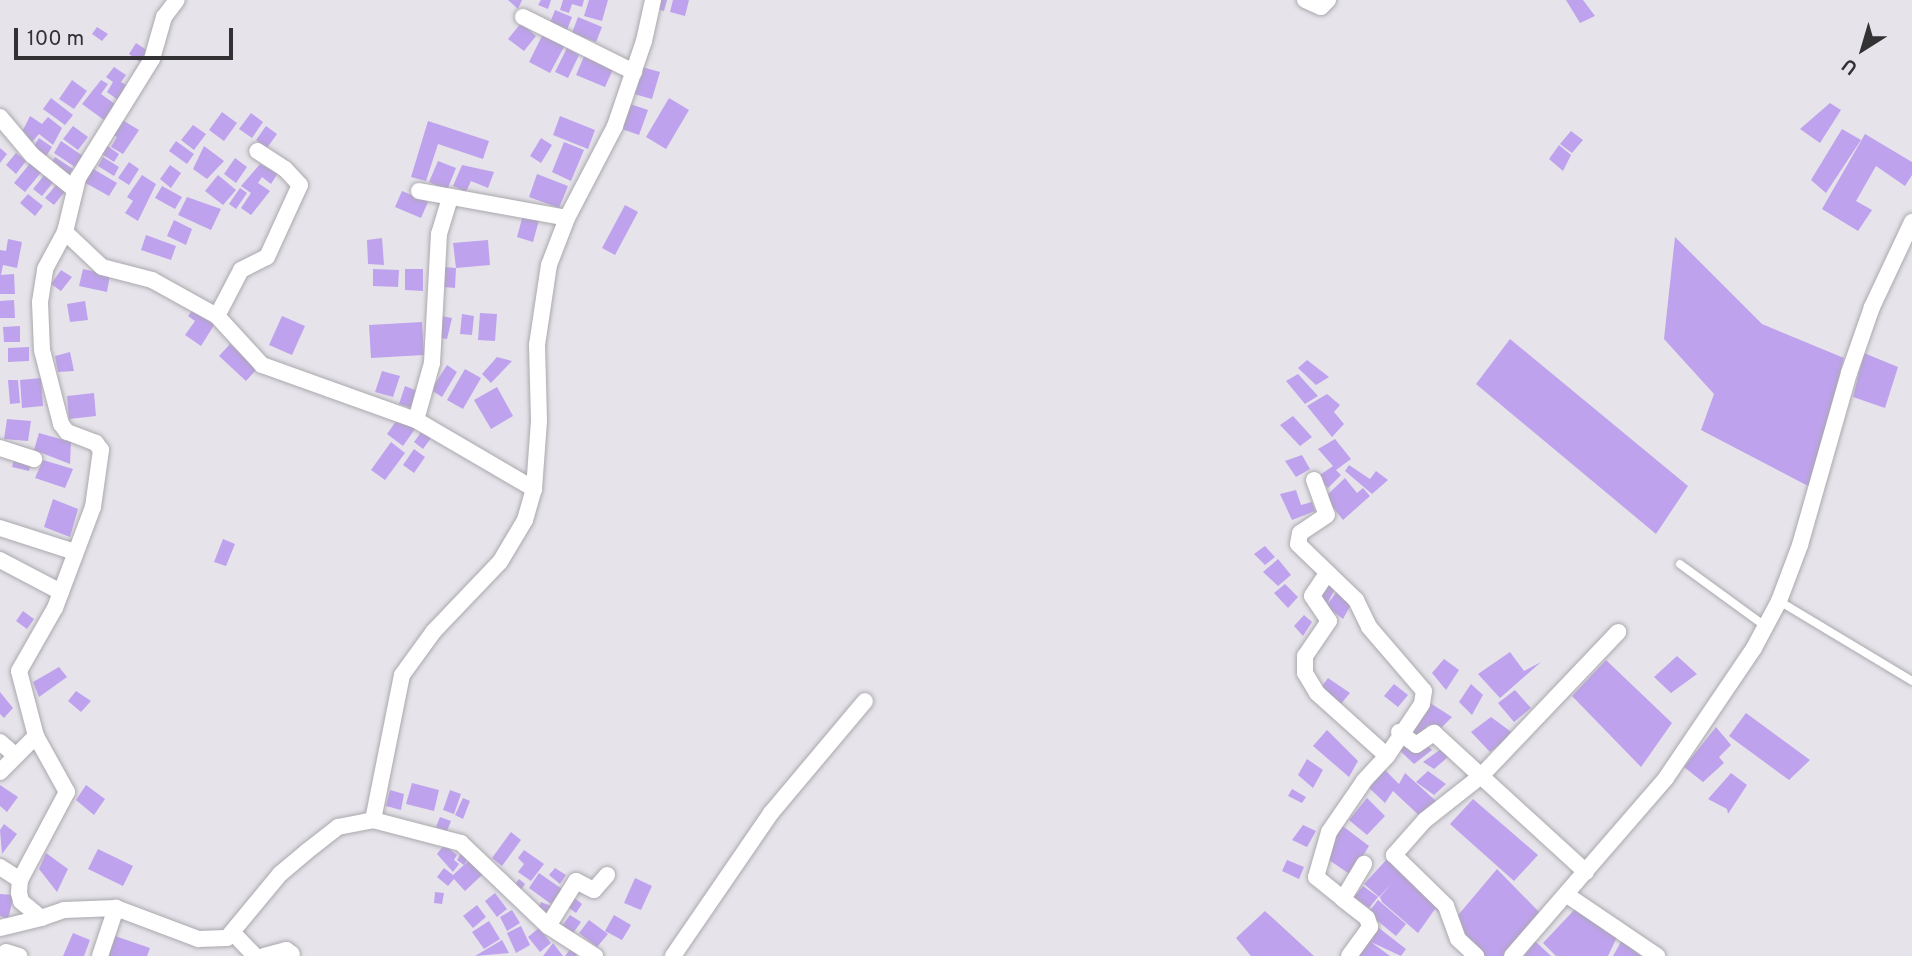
<!DOCTYPE html>
<html>
<head>
<meta charset="utf-8">
<style>
  body { margin:0 }
  #map { position:relative; width:1912px; height:956px; overflow:hidden; background:#e6e4ea; font-family:Overpass,sans-serif }
  div>[style] { position:absolute }
  .building>* { inset:0; background:#bea2ed }
  .roads { filter:drop-shadow(0 0 2px #aaa8ae) drop-shadow(0 0 2px #aaa8ae) }
  .lane>* { height:8px; margin:-4px; padding:0 4px; transform-origin:4px; border-radius:4px; background:#fff }
  .street>* { height:16px; margin:-8px; padding:0 8px; transform-origin:8px; border-radius:8px; background:#fff }
  span { translate:-50% -50%; white-space:nowrap; text-align:center; line-height:1.15; -webkit-text-stroke:5px #e6e4ea; paint-order:stroke }
  .north { position:absolute; left:1828px; top:14px; width:70px; height:70px; -webkit-text-stroke:5px #e6e4ea; paint-order:stroke; rotate:217deg; font-size:19px; font-weight:700; line-height:28px; text-align:center; color:#323134 }
  .north::after { content:''; display:block; margin:auto; width:24px; height:32px; background:#323134; clip-path:polygon(50% 0,100% 100%,50% 72%,0 100%) }
  .scale { position:absolute; left:14px; top:28px; width:219px; height:32px; box-sizing:border-box; border:4px solid #323134; border-top:0; padding-left:9px; font-size:21px; line-height:24px; white-space:nowrap; color:#323134; -webkit-text-stroke:5px #e6e4ea; paint-order:stroke }
</style>
</head>
<body>
<div id="map">
  <div class="building">
    <i style="clip-path:polygon(508px 0,522px 0,518px 9px)"></i>
    <i style="clip-path:polygon(541px 0,551px 0,548px 9px,538px 5px)"></i>
    <i style="clip-path:polygon(563px 0,584px 0,582px 7px,572px 4px,569px 13px,560px 10px)"></i>
    <i style="clip-path:polygon(589px 0,608px 0,602px 21px,584px 16px)"></i>
    <i style="clip-path:polygon(660px 0,667px 0,664px 11px,657px 9px)"></i>
    <i style="clip-path:polygon(673px 0,689px 0,685px 16px,670px 12px)"></i>
    <i style="clip-path:polygon(1566px 0,1583px 0,1595px 16px,1580px 23px)"></i>
    <i style="clip-path:polygon(555px 10px,572px 17px,567px 30px,550px 23px)"></i>
    <i style="clip-path:polygon(578px 17px,602px 27px,596px 42px,572px 33px)"></i>
    <i style="clip-path:polygon(521px 23px,536px 36px,524px 51px,508px 39px)"></i>
    <i style="clip-path:polygon(97px 27px,108px 34px,102px 41px,92px 34px)"></i>
    <i style="clip-path:polygon(543px 34px,565px 45px,550px 73px,529px 62px)"></i>
    <i style="clip-path:polygon(136px 43px,148px 51px,140px 62px,129px 54px)"></i>
    <i style="clip-path:polygon(567px 48px,579px 55px,568px 78px,555px 72px)"></i>
    <i style="clip-path:polygon(585px 54px,614px 67px,605px 87px,576px 75px)"></i>
    <i style="clip-path:polygon(114px 67px,126px 75px,121px 82px,128px 86px,118px 100px,107px 92px,113px 82px,106px 77px)"></i>
    <i style="clip-path:polygon(642px 67px,660px 72px,652px 99px,634px 94px)"></i>
    <i style="clip-path:polygon(72px 80px,87px 91px,74px 109px,59px 99px)"></i>
    <i style="clip-path:polygon(101px 80px,108px 84px,101px 94px,115px 104px,104px 120px,82px 104px)"></i>
    <i style="clip-path:polygon(51px 98px,73px 115px,65px 125px,43px 109px)"></i>
    <i style="clip-path:polygon(669px 98px,689px 110px,666px 149px,646px 137px)"></i>
    <i style="clip-path:polygon(1830px 103px,1841px 110px,1820px 143px,1800px 129px)"></i>
    <i style="clip-path:polygon(630px 104px,648px 110px,639px 135px,622px 129px)"></i>
    <i style="clip-path:polygon(222px 112px,237px 123px,224px 141px,209px 130px)"></i>
    <i style="clip-path:polygon(251px 113px,263px 122px,252px 138px,239px 129px)"></i>
    <i style="clip-path:polygon(30px 116px,42px 124px,48px 117px,62px 128px,53px 145px,39px 134px,32px 142px,21px 134px)"></i>
    <i style="clip-path:polygon(560px 116px,595px 130px,588px 149px,553px 135px)"></i>
    <i style="clip-path:polygon(119px 118px,139px 130px,123px 154px,111px 147px,117px 137px,110px 133px)"></i>
    <i style="clip-path:polygon(428px 121px,489px 141px,483px 159px,438px 144px,426px 181px,411px 177px)"></i>
    <i style="clip-path:polygon(193px 125px,206px 134px,194px 150px,181px 140px)"></i>
    <i style="clip-path:polygon(73px 126px,88px 137px,78px 150px,63px 139px)"></i>
    <i style="clip-path:polygon(266px 126px,277px 134px,267px 148px,256px 140px)"></i>
    <i style="clip-path:polygon(1842px 129px,1861px 140px,1826px 193px,1811px 180px)"></i>
    <i style="clip-path:polygon(1571px 131px,1583px 140px,1572px 153px,1560px 144px)"></i>
    <i style="clip-path:polygon(1865px 134px,1912px 162px,1912px 175px,1905px 186px,1876px 166px,1856px 201px,1872px 210px,1858px 231px,1822px 209px)"></i>
    <i style="clip-path:polygon(39px 138px,52px 147px,45px 158px,32px 149px)"></i>
    <i style="clip-path:polygon(541px 138px,552px 145px,541px 163px,530px 156px)"></i>
    <i style="clip-path:polygon(61px 141px,83px 156px,75px 167px,54px 153px)"></i>
    <i style="clip-path:polygon(176px 141px,194px 154px,187px 164px,169px 151px)"></i>
    <i style="clip-path:polygon(564px 142px,584px 150px,571px 181px,552px 172px)"></i>
    <i style="clip-path:polygon(103px 143px,119px 154px,114px 162px,97px 151px)"></i>
    <i style="clip-path:polygon(1559px 145px,1571px 155px,1563px 171px,1549px 159px)"></i>
    <i style="clip-path:polygon(204px 146px,224px 161px,207px 179px,193px 169px)"></i>
    <i style="clip-path:polygon(0 148px,7px 154px,0 163px)"></i>
    <i style="clip-path:polygon(16px 153px,26px 161px,16px 174px,6px 165px)"></i>
    <i style="clip-path:polygon(55px 157px,73px 169px,67px 178px,49px 166px)"></i>
    <i style="clip-path:polygon(103px 157px,119px 167px,114px 176px,98px 166px)"></i>
    <i style="clip-path:polygon(235px 158px,247px 167px,236px 183px,224px 174px)"></i>
    <i style="clip-path:polygon(32px 161px,43px 170px,25px 192px,14px 183px)"></i>
    <i style="clip-path:polygon(438px 161px,456px 168px,447px 190px,429px 182px)"></i>
    <i style="clip-path:polygon(129px 162px,139px 169px,129px 185px,118px 178px)"></i>
    <i style="clip-path:polygon(260px 164px,278px 173px,271px 184px,262px 177px,258px 183px,270px 191px,251px 215px,241px 208px,251px 193px,241px 186px)"></i>
    <i style="clip-path:polygon(170px 165px,181px 173px,171px 188px,160px 179px)"></i>
    <i style="clip-path:polygon(462px 165px,494px 172px,488px 188px,471px 181px,466px 192px,453px 186px)"></i>
    <i style="clip-path:polygon(90px 167px,117px 183px,109px 196px,82px 181px)"></i>
    <i style="clip-path:polygon(46px 173px,55px 180px,42px 196px,33px 189px)"></i>
    <i style="clip-path:polygon(537px 174px,568px 186px,559px 208px,529px 197px)"></i>
    <i style="clip-path:polygon(142px 175px,156px 184px,138px 221px,125px 213px,133px 201px,127px 197px)"></i>
    <i style="clip-path:polygon(218px 175px,236px 190px,223px 205px,205px 191px)"></i>
    <i style="clip-path:polygon(57px 184px,66px 190px,54px 205px,45px 198px)"></i>
    <i style="clip-path:polygon(162px 186px,182px 197px,175px 209px,155px 198px)"></i>
    <i style="clip-path:polygon(240px 188px,247px 193px,236px 209px,229px 204px)"></i>
    <i style="clip-path:polygon(402px 191px,428px 202px,421px 218px,395px 207px)"></i>
    <i style="clip-path:polygon(28px 194px,43px 206px,35px 216px,20px 203px)"></i>
    <i style="clip-path:polygon(187px 197px,221px 209px,211px 230px,178px 215px)"></i>
    <i style="clip-path:polygon(625px 205px,638px 212px,615px 255px,602px 248px)"></i>
    <i style="clip-path:polygon(523px 215px,539px 220px,533px 242px,517px 237px)"></i>
    <i style="clip-path:polygon(174px 220px,192px 229px,186px 245px,167px 236px)"></i>
    <i style="clip-path:polygon(146px 235px,176px 246px,171px 260px,141px 250px)"></i>
    <i style="clip-path:polygon(1675px 237px,1762px 324px,1844px 358px,1810px 487px,1701px 430px,1714px 394px,1664px 339px)"></i>
    <i style="clip-path:polygon(382px 238px,384px 265px,368px 264px,367px 240px)"></i>
    <i style="clip-path:polygon(8px 239px,22px 242px,17px 268px,3px 265px,1px 275px,14px 274px,15px 294px,0 294px,0 250px,6px 251px)"></i>
    <i style="clip-path:polygon(488px 240px,490px 265px,456px 268px,455px 288px,443px 287px,443px 267px,456px 268px,453px 243px)"></i>
    <i style="clip-path:polygon(83px 269px,110px 275px,107px 292px,79px 286px)"></i>
    <i style="clip-path:polygon(373px 269px,399px 270px,398px 287px,373px 286px)"></i>
    <i style="clip-path:polygon(405px 269px,423px 269px,423px 291px,405px 290px)"></i>
    <i style="clip-path:polygon(61px 270px,72px 277px,61px 291px,51px 284px)"></i>
    <i style="clip-path:polygon(14px 300px,15px 318px,0 318px,0 301px)"></i>
    <i style="clip-path:polygon(85px 301px,88px 320px,70px 322px,67px 304px)"></i>
    <i style="clip-path:polygon(195px 307px,216px 322px,201px 346px,185px 335px,195px 321px,188px 316px)"></i>
    <i style="clip-path:polygon(480px 313px,497px 314px,495px 341px,478px 340px)"></i>
    <i style="clip-path:polygon(462px 314px,474px 316px,472px 335px,460px 334px)"></i>
    <i style="clip-path:polygon(282px 316px,305px 326px,292px 355px,269px 345px)"></i>
    <i style="clip-path:polygon(441px 316px,452px 318px,447px 339px,436px 337px)"></i>
    <i style="clip-path:polygon(422px 322px,424px 355px,371px 358px,369px 325px)"></i>
    <i style="clip-path:polygon(20px 326px,20px 342px,4px 342px,3px 327px)"></i>
    <i style="clip-path:polygon(1510px 339px,1688px 486px,1656px 534px,1476px 384px)"></i>
    <i style="clip-path:polygon(230px 344px,257px 369px,246px 381px,219px 356px)"></i>
    <i style="clip-path:polygon(29px 347px,29px 361px,8px 362px,8px 348px)"></i>
    <i style="clip-path:polygon(70px 352px,74px 371px,58px 372px,55px 356px)"></i>
    <i style="clip-path:polygon(1864px 353px,1898px 367px,1885px 408px,1853px 397px)"></i>
    <i style="clip-path:polygon(497px 357px,512px 361px,491px 383px,482px 374px)"></i>
    <i style="clip-path:polygon(1307px 360px,1329px 377px,1316px 385px,1298px 368px)"></i>
    <i style="clip-path:polygon(447px 365px,457px 372px,442px 397px,431px 390px)"></i>
    <i style="clip-path:polygon(465px 369px,481px 378px,463px 409px,447px 400px)"></i>
    <i style="clip-path:polygon(382px 371px,400px 376px,393px 397px,375px 392px)"></i>
    <i style="clip-path:polygon(1298px 374px,1318px 396px,1305px 404px,1286px 381px)"></i>
    <i style="clip-path:polygon(41px 378px,43px 406px,22px 408px,20px 380px)"></i>
    <i style="clip-path:polygon(8px 380px,18px 380px,20px 403px,10px 404px)"></i>
    <i style="clip-path:polygon(405px 386px,420px 392px,415px 409px,399px 404px)"></i>
    <i style="clip-path:polygon(497px 387px,513px 416px,491px 429px,474px 400px)"></i>
    <i style="clip-path:polygon(94px 393px,96px 416px,69px 419px,67px 396px)"></i>
    <i style="clip-path:polygon(1327px 394px,1340px 405px,1334px 412px,1344px 424px,1332px 437px,1307px 406px)"></i>
    <i style="clip-path:polygon(1293px 416px,1312px 437px,1300px 446px,1280px 425px)"></i>
    <i style="clip-path:polygon(399px 417px,415px 429px,403px 446px,387px 434px)"></i>
    <i style="clip-path:polygon(7px 419px,31px 421px,28px 441px,4px 439px)"></i>
    <i style="clip-path:polygon(422px 431px,431px 438px,423px 449px,414px 442px)"></i>
    <i style="clip-path:polygon(39px 433px,71px 442px,70px 464px,34px 450px)"></i>
    <i style="clip-path:polygon(1335px 439px,1351px 459px,1336px 470px,1341px 475px,1328px 488px,1317px 477px,1333px 466px,1318px 449px)"></i>
    <i style="clip-path:polygon(391px 442px,405px 453px,385px 480px,371px 470px)"></i>
    <i style="clip-path:polygon(414px 449px,425px 457px,414px 473px,403px 465px)"></i>
    <i style="clip-path:polygon(1302px 455px,1310px 469px,1296px 477px,1285px 461px)"></i>
    <i style="clip-path:polygon(15px 456px,32px 462px,29px 471px,12px 467px)"></i>
    <i style="clip-path:polygon(43px 460px,73px 469px,65px 488px,35px 478px)"></i>
    <i style="clip-path:polygon(1349px 465px,1370px 479px,1376px 471px,1388px 480px,1372px 494px,1345px 471px)"></i>
    <i style="clip-path:polygon(1345px 478px,1357px 493px,1363px 488px,1370px 496px,1343px 520px,1325px 497px)"></i>
    <i style="clip-path:polygon(1296px 490px,1301px 505px,1312px 502px,1315px 511px,1292px 520px,1280px 494px)"></i>
    <i style="clip-path:polygon(53px 499px,78px 509px,70px 537px,44px 527px)"></i>
    <i style="clip-path:polygon(223px 539px,235px 544px,226px 566px,214px 562px)"></i>
    <i style="clip-path:polygon(1265px 546px,1275px 557px,1265px 565px,1254px 554px)"></i>
    <i style="clip-path:polygon(1278px 559px,1291px 575px,1278px 586px,1263px 572px)"></i>
    <i style="clip-path:polygon(1326px 579px,1336px 587px,1326px 606px,1318px 599px)"></i>
    <i style="clip-path:polygon(1285px 584px,1298px 597px,1288px 608px,1274px 593px)"></i>
    <i style="clip-path:polygon(1338px 590px,1353px 601px,1343px 619px,1326px 606px)"></i>
    <i style="clip-path:polygon(23px 611px,34px 619px,27px 629px,16px 621px)"></i>
    <i style="clip-path:polygon(1304px 615px,1312px 622px,1303px 636px,1294px 626px)"></i>
    <i style="clip-path:polygon(1510px 652px,1524px 671px,1541px 662px,1500px 698px,1478px 674px)"></i>
    <i style="clip-path:polygon(1677px 656px,1697px 674px,1671px 693px,1654px 677px)"></i>
    <i style="clip-path:polygon(1444px 659px,1459px 670px,1446px 690px,1432px 673px)"></i>
    <i style="clip-path:polygon(1606px 660px,1672px 723px,1641px 767px,1572px 696px)"></i>
    <i style="clip-path:polygon(59px 667px,67px 677px,39px 697px,33px 682px)"></i>
    <i style="clip-path:polygon(1328px 678px,1350px 693px,1340px 705px,1320px 689px)"></i>
    <i style="clip-path:polygon(1394px 684px,1408px 695px,1398px 707px,1384px 696px)"></i>
    <i style="clip-path:polygon(1471px 684px,1483px 695px,1472px 715px,1459px 702px)"></i>
    <i style="clip-path:polygon(1515px 690px,1531px 708px,1514px 722px,1498px 703px)"></i>
    <i style="clip-path:polygon(76px 691px,91px 701px,81px 712px,68px 701px)"></i>
    <i style="clip-path:polygon(0 692px,13px 708px,4px 718px,0 714px)"></i>
    <i style="clip-path:polygon(1427px 701px,1452px 717px,1438px 731px,1428px 725px,1414px 739px,1404px 733px)"></i>
    <i style="clip-path:polygon(1746px 713px,1810px 760px,1789px 780px,1729px 736px)"></i>
    <i style="clip-path:polygon(1491px 717px,1514px 734px,1490px 752px,1471px 732px)"></i>
    <i style="clip-path:polygon(1716px 727px,1731px 745px,1719px 757px,1724px 763px,1703px 782px,1684px 767px)"></i>
    <i style="clip-path:polygon(1327px 730px,1358px 761px,1349px 777px,1313px 746px)"></i>
    <i style="clip-path:polygon(1400px 739px,1425px 743px,1432px 750px,1414px 764px,1397px 748px)"></i>
    <i style="clip-path:polygon(1441px 749px,1448px 757px,1434px 769px,1423px 762px)"></i>
    <i style="clip-path:polygon(1307px 759px,1323px 770px,1313px 788px,1298px 775px)"></i>
    <i style="clip-path:polygon(1384px 769px,1399px 784px,1405px 773px,1437px 802px,1424px 820px,1393px 791px,1385px 803px,1366px 785px)"></i>
    <i style="clip-path:polygon(1428px 771px,1446px 784px,1434px 795px,1416px 782px)"></i>
    <i style="clip-path:polygon(1731px 773px,1747px 785px,1728px 814px,1727px 809px,1708px 799px)"></i>
    <i style="clip-path:polygon(412px 783px,439px 790px,434px 811px,406px 804px)"></i>
    <i style="clip-path:polygon(0 785px,18px 797px,7px 812px,0 806px)"></i>
    <i style="clip-path:polygon(86px 785px,105px 799px,94px 815px,76px 800px)"></i>
    <i style="clip-path:polygon(1292px 789px,1306px 797px,1302px 803px,1288px 796px)"></i>
    <i style="clip-path:polygon(390px 790px,404px 794px,401px 810px,386px 806px)"></i>
    <i style="clip-path:polygon(450px 790px,461px 794px,454px 814px,443px 810px)"></i>
    <i style="clip-path:polygon(463px 798px,470px 801px,463px 819px,455px 815px)"></i>
    <i style="clip-path:polygon(1367px 798px,1385px 816px,1367px 835px,1349px 820px)"></i>
    <i style="clip-path:polygon(1473px 799px,1538px 855px,1514px 881px,1450px 824px)"></i>
    <i style="clip-path:polygon(440px 817px,451px 821px,447px 831px,436px 827px)"></i>
    <i style="clip-path:polygon(4px 824px,17px 834px,2px 854px,0 830px)"></i>
    <i style="clip-path:polygon(1340px 824px,1369px 846px,1351px 875px,1326px 858px)"></i>
    <i style="clip-path:polygon(1303px 825px,1316px 831px,1307px 847px,1292px 840px)"></i>
    <i style="clip-path:polygon(511px 832px,521px 840px,502px 866px,492px 858px)"></i>
    <i style="clip-path:polygon(444px 845px,457px 855px,454px 860px,459px 864px,453px 872px,437px 854px)"></i>
    <i style="clip-path:polygon(98px 849px,133px 866px,123px 886px,88px 869px)"></i>
    <i style="clip-path:polygon(463px 850px,470px 855px,464px 865px,470px 859px,483px 874px,465px 891px,454px 879px,448px 886px,437px 877px,444px 868px,453px 875px,464px 865px,457px 860px)"></i>
    <i style="clip-path:polygon(524px 850px,544px 864px,531px 881px,518px 872px,524px 864px,518px 858px)"></i>
    <i style="clip-path:polygon(46px 853px,68px 869px,57px 892px,39px 869px)"></i>
    <i style="clip-path:polygon(1389px 857px,1446px 907px,1440px 913px,1435px 909px,1418px 933px,1382px 902px,1380px 897px,1392px 883px,1379px 897px,1364px 884px)"></i>
    <i style="clip-path:polygon(1287px 860px,1304px 867px,1299px 879px,1282px 871px)"></i>
    <i style="clip-path:polygon(555px 868px,566px 875px,560px 884px,549px 875px)"></i>
    <i style="clip-path:polygon(1497px 869px,1542px 915px,1503px 956px,1481px 956px,1466px 944px,1454px 920px)"></i>
    <i style="clip-path:polygon(539px 873px,562px 889px,551px 904px,529px 888px)"></i>
    <i style="clip-path:polygon(635px 878px,652px 886px,641px 910px,624px 903px)"></i>
    <i style="clip-path:polygon(519px 879px,525px 884px,521px 890px,514px 886px)"></i>
    <i style="clip-path:polygon(1363px 886px,1378px 897px,1369px 908px,1354px 897px)"></i>
    <i style="clip-path:polygon(435px 892px,444px 893px,442px 904px,434px 903px)"></i>
    <i style="clip-path:polygon(495px 893px,507px 909px,497px 917px,485px 901px)"></i>
    <i style="clip-path:polygon(0 894px,14px 895px,8px 919px,0 916px)"></i>
    <i style="clip-path:polygon(572px 896px,582px 904px,576px 913px,565px 905px)"></i>
    <i style="clip-path:polygon(1378px 900px,1406px 924px,1396px 936px,1368px 913px)"></i>
    <i style="clip-path:polygon(541px 902px,551px 906px,546px 915px,537px 911px)"></i>
    <i style="clip-path:polygon(477px 905px,486px 917px,473px 928px,463px 916px)"></i>
    <i style="clip-path:polygon(1576px 908px,1618px 935px,1608px 956px,1556px 956px,1543px 943px)"></i>
    <i style="clip-path:polygon(512px 910px,520px 923px,507px 931px,500px 917px)"></i>
    <i style="clip-path:polygon(1265px 911px,1314px 956px,1251px 956px,1236px 938px)"></i>
    <i style="clip-path:polygon(570px 915px,581px 922px,573px 933px,562px 926px)"></i>
    <i style="clip-path:polygon(614px 915px,631px 925px,622px 940px,605px 931px)"></i>
    <i style="clip-path:polygon(589px 920px,608px 934px,597px 947px,579px 933px)"></i>
    <i style="clip-path:polygon(489px 921px,500px 939px,484px 949px,472px 932px)"></i>
    <i style="clip-path:polygon(1375px 925px,1406px 949px,1401px 956px,1371px 942px,1390px 956px,1355px 956px)"></i>
    <i style="clip-path:polygon(521px 926px,530px 945px,516px 953px,507px 933px)"></i>
    <i style="clip-path:polygon(539px 928px,551px 943px,540px 952px,528px 937px)"></i>
    <i style="clip-path:polygon(73px 933px,90px 940px,84px 956px,63px 956px)"></i>
    <i style="clip-path:polygon(115px 936px,150px 948px,147px 956px,108px 956px)"></i>
    <i style="clip-path:polygon(502px 940px,509px 953px,475px 956px)"></i>
    <i style="clip-path:polygon(1622px 940px,1641px 956px,1613px 956px)"></i>
    <i style="clip-path:polygon(1535px 941px,1551px 956px,1524px 956px)"></i>
    <i style="clip-path:polygon(553px 943px,563px 956px,543px 956px)"></i>
    <i style="clip-path:polygon(571px 948px,578px 953px,576px 956px,565px 956px)"></i>
  </div>
  <div class="roads">
    <div class="lane">
      <i style="left:1680px;top:564px;width:105px;rotate:36.1deg"></i>
      <i style="left:1779px;top:601px;width:155px;rotate:31deg"></i>
    </div>
    <div class="street">
      <i style="left:1305px;top:0;width:17px;rotate:24deg"></i>
      <i style="left:1321px;top:7px;width:10px;rotate:-45deg"></i>
      <i style="left:523px;top:17px;width:124px;rotate:26.4deg"></i>
      <i style="left:0;top:117px;width:50px;rotate:49.9deg"></i>
      <i style="left:32px;top:155px;width:54px;rotate:39deg"></i>
      <i style="left:419px;top:191px;width:150px;rotate:10.3deg"></i>
      <i style="left:65px;top:232px;width:51px;rotate:43.4deg"></i>
      <i style="left:102px;top:267px;width:52px;rotate:14.6deg"></i>
      <i style="left:152px;top:280px;width:74px;rotate:29deg"></i>
      <i style="left:217px;top:316px;width:67px;rotate:47.4deg"></i>
      <i style="left:262px;top:365px;width:164px;rotate:19.7deg"></i>
      <i style="left:416px;top:420px;width:137px;rotate:30.3deg"></i>
      <i style="left:217px;top:316px;width:52px;rotate:-62.4deg"></i>
      <i style="left:241px;top:270px;width:29px;rotate:-27deg"></i>
      <i style="left:267px;top:257px;width:79px;rotate:-65.4deg"></i>
      <i style="left:300px;top:185px;width:22px;rotate:-133deg"></i>
      <i style="left:285px;top:169px;width:33px;rotate:-147deg"></i>
      <i style="left:416px;top:420px;width:59px;rotate:-74.3deg"></i>
      <i style="left:432px;top:363px;width:129px;rotate:-86.9deg"></i>
      <i style="left:439px;top:234px;width:39px;rotate:-73deg"></i>
      <i style="left:0;top:448px;width:36px;rotate:18deg"></i>
      <i style="left:1314px;top:480px;width:37px;rotate:70deg"></i>
      <i style="left:1327px;top:515px;width:32px;rotate:146deg"></i>
      <i style="left:1300px;top:533px;width:11px;rotate:100deg"></i>
      <i style="left:1298px;top:544px;width:81px;rotate:44deg"></i>
      <i style="left:1356px;top:600px;width:30px;rotate:64deg"></i>
      <i style="left:1369px;top:627px;width:84px;rotate:49.3deg"></i>
      <i style="left:1424px;top:691px;width:13px;rotate:99deg"></i>
      <i style="left:1422px;top:704px;width:63px;rotate:123.9deg"></i>
      <i style="left:1387px;top:756px;width:34px;rotate:133deg"></i>
      <i style="left:1364px;top:781px;width:62px;rotate:124.5deg"></i>
      <i style="left:1329px;top:832px;width:47px;rotate:106.1deg"></i>
      <i style="left:1316px;top:877px;width:35px;rotate:39deg"></i>
      <i style="left:0;top:528px;width:79px;rotate:17.7deg"></i>
      <i style="left:0;top:560px;width:69px;rotate:27.7deg"></i>
      <i style="left:1326px;top:575px;width:25px;rotate:124deg"></i>
      <i style="left:1312px;top:596px;width:30px;rotate:56deg"></i>
      <i style="left:1329px;top:621px;width:42px;rotate:124.4deg"></i>
      <i style="left:1305px;top:656px;width:17px;rotate:90deg"></i>
      <i style="left:1305px;top:673px;width:23px;rotate:59deg"></i>
      <i style="left:1317px;top:693px;width:94px;rotate:42deg"></i>
      <i style="left:1399px;top:732px;width:21px;rotate:37deg"></i>
      <i style="left:1416px;top:745px;width:22px;rotate:-34deg"></i>
      <i style="left:1434px;top:733px;width:64px;rotate:42.5deg"></i>
      <i style="left:1481px;top:776px;width:71px;rotate:141.8deg"></i>
      <i style="left:1425px;top:820px;width:47px;rotate:131.5deg"></i>
      <i style="left:1394px;top:855px;width:73px;rotate:44.4deg"></i>
      <i style="left:1446px;top:906px;width:35px;rotate:70deg"></i>
      <i style="left:1458px;top:939px;width:25px;rotate:43deg"></i>
      <i style="left:0;top:742px;width:21px;rotate:41deg"></i>
      <i style="left:0;top:772px;width:51px;rotate:-45deg"></i>
      <i style="left:373px;top:820px;width:148px;rotate:-78.7deg"></i>
      <i style="left:402px;top:675px;width:54px;rotate:-54deg"></i>
      <i style="left:434px;top:631px;width:95px;rotate:-46.3deg"></i>
      <i style="left:500px;top:562px;width:49px;rotate:-59.2deg"></i>
      <i style="left:525px;top:520px;width:32px;rotate:-74deg"></i>
      <i style="left:534px;top:489px;width:68px;rotate:-85.8deg"></i>
      <i style="left:539px;top:421px;width:76px;rotate:-91.5deg"></i>
      <i style="left:537px;top:345px;width:81px;rotate:-81.5deg"></i>
      <i style="left:549px;top:265px;width:50px;rotate:-69deg"></i>
      <i style="left:567px;top:218px;width:104px;rotate:-62.4deg"></i>
      <i style="left:615px;top:126px;width:90px;rotate:-71.2deg"></i>
      <i style="left:644px;top:41px;width:42px;rotate:-77.6deg"></i>
      <i style="left:0;top:867px;width:24px;rotate:33deg"></i>
      <i style="left:1586px;top:872px;width:142px;rotate:-137.6deg"></i>
      <i style="left:1481px;top:776px;width:199px;rotate:-46.4deg"></i>
      <i style="left:1567px;top:895px;width:109px;rotate:34.1deg"></i>
      <i style="left:116px;top:908px;width:52px;rotate:177.8deg"></i>
      <i style="left:64px;top:910px;width:24px;rotate:161deg"></i>
      <i style="left:41px;top:918px;width:26px;rotate:-140deg"></i>
      <i style="left:21px;top:901px;width:8px;rotate:-104deg"></i>
      <i style="left:19px;top:893px;width:13px;rotate:-86deg"></i>
      <i style="left:20px;top:880px;width:100px;rotate:-61.9deg"></i>
      <i style="left:67px;top:792px;width:64px;rotate:-119deg"></i>
      <i style="left:36px;top:736px;width:67px;rotate:-104.7deg"></i>
      <i style="left:19px;top:671px;width:73px;rotate:-60.3deg"></i>
      <i style="left:55px;top:608px;width:108px;rotate:-69.4deg"></i>
      <i style="left:93px;top:507px;width:58px;rotate:-82deg"></i>
      <i style="left:101px;top:450px;width:9px;rotate:-126deg"></i>
      <i style="left:96px;top:443px;width:31px;rotate:-159deg"></i>
      <i style="left:67px;top:432px;width:10px;rotate:-127deg"></i>
      <i style="left:61px;top:424px;width:76px;rotate:-104.4deg"></i>
      <i style="left:42px;top:350px;width:48px;rotate:-92.4deg"></i>
      <i style="left:40px;top:302px;width:33px;rotate:-81deg"></i>
      <i style="left:45px;top:269px;width:42px;rotate:-61.6deg"></i>
      <i style="left:65px;top:232px;width:56px;rotate:-76.5deg"></i>
      <i style="left:78px;top:178px;width:140px;rotate:-58.1deg"></i>
      <i style="left:152px;top:59px;width:44px;rotate:-74.1deg"></i>
      <i style="left:164px;top:17px;width:21px;rotate:-53deg"></i>
      <i style="left:548px;top:926px;width:53px;rotate:-58.1deg"></i>
      <i style="left:576px;top:881px;width:20px;rotate:27deg"></i>
      <i style="left:594px;top:890px;width:20px;rotate:-49deg"></i>
      <i style="left:0;top:928px;width:42px;rotate:-13.7deg"></i>
      <i style="left:234px;top:934px;width:30px;rotate:46deg"></i>
      <i style="left:4px;top:956px;width:4px;rotate:-63deg"></i>
      <i style="left:6px;top:952px;width:14px;rotate:17deg"></i>
      <i style="left:100px;top:956px;width:51px;rotate:-71.6deg"></i>
      <i style="left:116px;top:908px;width:88px;rotate:20.7deg"></i>
      <i style="left:198px;top:939px;width:29px;rotate:-2deg"></i>
      <i style="left:227px;top:938px;width:83px;rotate:-50.4deg"></i>
      <i style="left:280px;top:874px;width:34px;rotate:-40deg"></i>
      <i style="left:306px;top:852px;width:41px;rotate:-38deg"></i>
      <i style="left:338px;top:827px;width:36px;rotate:-11deg"></i>
      <i style="left:373px;top:820px;width:91px;rotate:14.6deg"></i>
      <i style="left:461px;top:843px;width:120px;rotate:43.7deg"></i>
      <i style="left:548px;top:926px;width:56px;rotate:32.6deg"></i>
      <i style="left:264px;top:956px;width:23px;rotate:-15deg"></i>
      <i style="left:286px;top:950px;width:7px;rotate:34deg"></i>
      <i style="left:673px;top:956px;width:173px;rotate:-55.6deg"></i>
      <i style="left:771px;top:813px;width:146px;rotate:-50deg"></i>
      <i style="left:1349px;top:956px;width:36px;rotate:-54deg"></i>
      <i style="left:1370px;top:927px;width:9px;rotate:-108deg"></i>
      <i style="left:1367px;top:918px;width:31px;rotate:-142deg"></i>
      <i style="left:1343px;top:899px;width:41px;rotate:-59deg"></i>
      <i style="left:1512px;top:956px;width:235px;rotate:-49.1deg"></i>
      <i style="left:1666px;top:778px;width:157px;rotate:-55.9deg"></i>
      <i style="left:1754px;top:648px;width:53px;rotate:-62deg"></i>
      <i style="left:1779px;top:601px;width:60px;rotate:-69.4deg"></i>
      <i style="left:1800px;top:545px;width:179px;rotate:-74.1deg"></i>
      <i style="left:1849px;top:373px;width:70px;rotate:-70.8deg"></i>
      <i style="left:1872px;top:307px;width:94px;rotate:-64.8deg"></i>
    </div>
  </div>
  <div class="north">U</div>
  <div class="scale">100 m</div>
</div>
</body>
</html>
